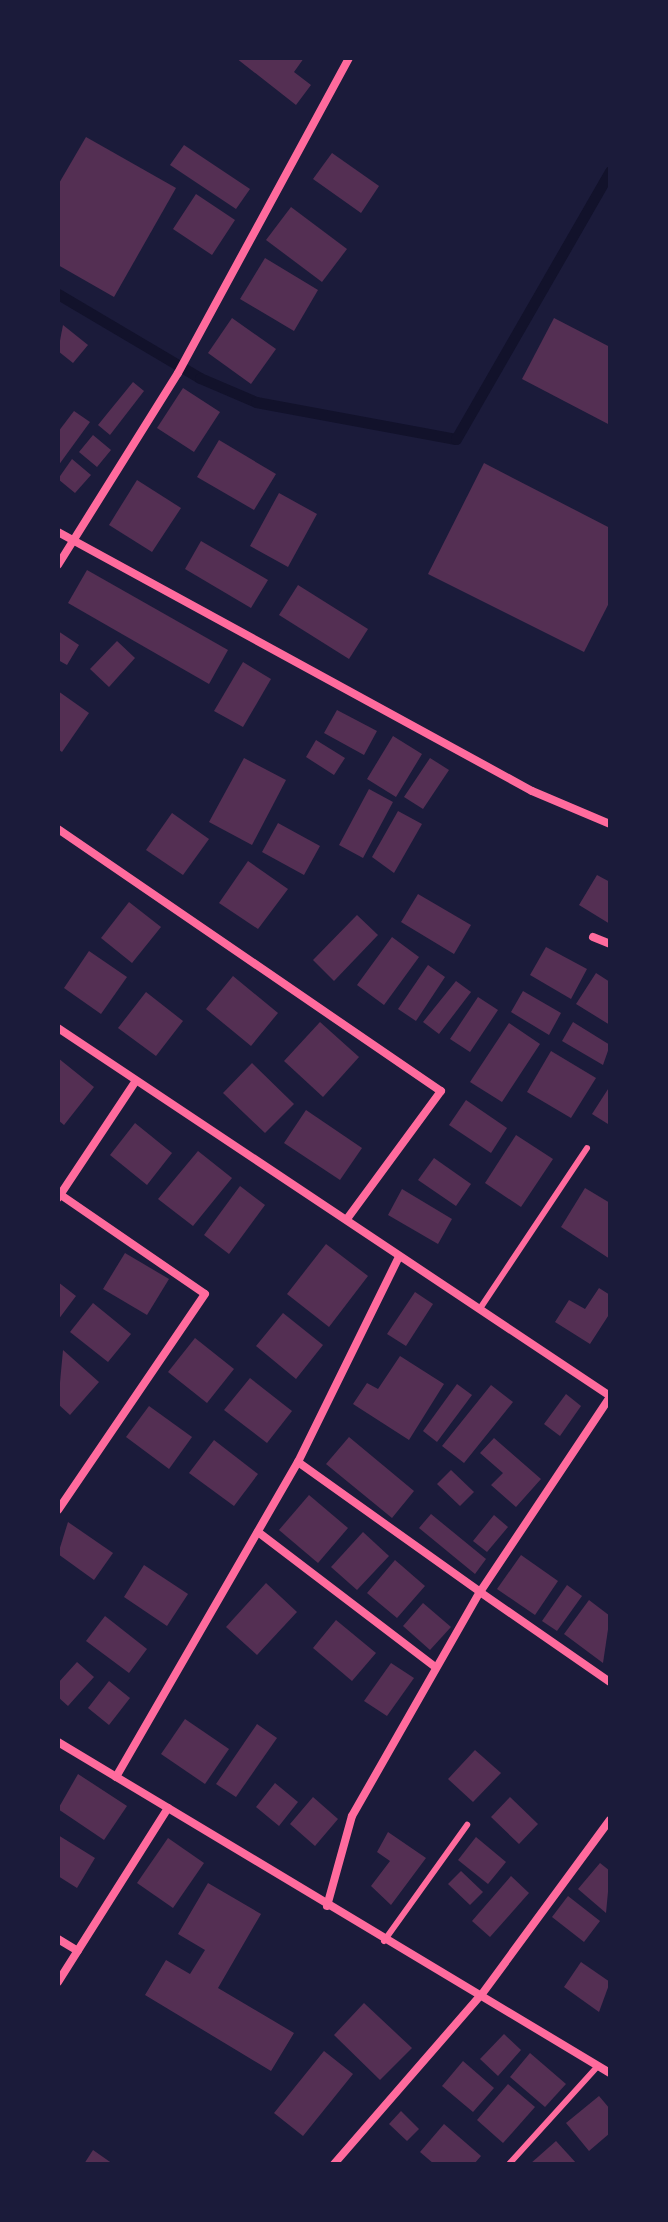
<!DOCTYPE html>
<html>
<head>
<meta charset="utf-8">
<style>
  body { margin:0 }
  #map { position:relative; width:668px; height:2222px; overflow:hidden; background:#1b1b3a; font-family:"Titillium Web",sans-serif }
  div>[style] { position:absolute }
  .stream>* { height:11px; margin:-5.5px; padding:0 5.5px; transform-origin:5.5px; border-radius:5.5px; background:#12122b }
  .building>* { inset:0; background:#542f53 }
  .service>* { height:6px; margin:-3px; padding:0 3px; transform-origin:3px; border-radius:3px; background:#ff6b9d }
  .minor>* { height:8px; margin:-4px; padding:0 4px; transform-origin:4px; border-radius:4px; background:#ff6b9d }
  span { translate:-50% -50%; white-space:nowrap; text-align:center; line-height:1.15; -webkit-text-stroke:7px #1b1b3a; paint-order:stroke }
  .frame { position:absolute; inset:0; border:60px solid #1b1b3a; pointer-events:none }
</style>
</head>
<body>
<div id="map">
  <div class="stream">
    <i style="left:58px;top:294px;width:165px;rotate:30.6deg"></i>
    <i style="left:200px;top:378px;width:61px;rotate:23.2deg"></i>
    <i style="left:256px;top:402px;width:203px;rotate:10.5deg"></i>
    <i style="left:456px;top:439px;width:309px;rotate:-60.1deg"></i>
  </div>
  <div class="building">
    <i style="clip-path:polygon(236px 58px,304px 58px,294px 72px,311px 85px,296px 105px)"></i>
    <i style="clip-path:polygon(86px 137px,176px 188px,114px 297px,58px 265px,58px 185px)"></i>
    <i style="clip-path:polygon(184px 145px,250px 189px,236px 209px,170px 165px)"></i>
    <i style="clip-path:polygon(332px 153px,379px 186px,361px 213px,313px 179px)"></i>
    <i style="clip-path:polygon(196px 194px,235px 220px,212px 255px,173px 229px)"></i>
    <i style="clip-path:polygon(291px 207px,347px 249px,322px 282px,266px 240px)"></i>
    <i style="clip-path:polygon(265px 258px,318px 290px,294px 331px,240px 299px)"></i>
    <i style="clip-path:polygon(232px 318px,276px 349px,251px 384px,208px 353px)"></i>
    <i style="clip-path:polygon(554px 318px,610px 347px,610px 425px,522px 379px)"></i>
    <i style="clip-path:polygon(63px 325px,88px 345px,73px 363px,58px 351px)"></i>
    <i style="clip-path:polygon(133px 382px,144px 391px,110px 435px,98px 425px)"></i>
    <i style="clip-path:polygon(183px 388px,220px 412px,194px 452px,157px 428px)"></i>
    <i style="clip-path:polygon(74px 411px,90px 422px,58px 466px,58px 432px)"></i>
    <i style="clip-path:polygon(93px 435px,111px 450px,97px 467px,79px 452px)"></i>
    <i style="clip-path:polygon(219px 440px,276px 474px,254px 510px,197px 477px)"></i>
    <i style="clip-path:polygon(72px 459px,91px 475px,75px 493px,58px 479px)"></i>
    <i style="clip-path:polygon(484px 463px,610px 528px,610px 601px,584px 652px,428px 574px)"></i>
    <i style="clip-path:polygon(137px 480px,181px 508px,152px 552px,109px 525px)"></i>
    <i style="clip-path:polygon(279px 493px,317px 514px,288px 567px,250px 546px)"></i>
    <i style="clip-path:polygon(201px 541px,268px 580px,251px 608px,185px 569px)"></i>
    <i style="clip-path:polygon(87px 570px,228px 650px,209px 684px,68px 603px)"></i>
    <i style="clip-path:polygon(298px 585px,368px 629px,349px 659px,279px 615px)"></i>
    <i style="clip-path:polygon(58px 631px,79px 645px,67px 665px,58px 660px)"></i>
    <i style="clip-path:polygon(117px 641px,135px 658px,109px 687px,90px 669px)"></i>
    <i style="clip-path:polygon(243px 662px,271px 679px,243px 727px,214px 711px)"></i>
    <i style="clip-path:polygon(58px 691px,89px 713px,62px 752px,58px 749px)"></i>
    <i style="clip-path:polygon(337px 710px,377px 731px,364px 755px,324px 733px)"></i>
    <i style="clip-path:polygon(393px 736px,422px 754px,396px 797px,367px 779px)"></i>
    <i style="clip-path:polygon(316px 740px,345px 758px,334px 775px,306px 757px)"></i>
    <i style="clip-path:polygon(244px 758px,286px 780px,252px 845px,209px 822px)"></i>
    <i style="clip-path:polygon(430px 758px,449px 770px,423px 809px,404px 797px)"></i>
    <i style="clip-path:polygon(369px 789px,393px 802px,363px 858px,339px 845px)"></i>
    <i style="clip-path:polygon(398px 811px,422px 824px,394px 873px,372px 857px)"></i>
    <i style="clip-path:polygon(172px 813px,209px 839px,183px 875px,146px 850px)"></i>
    <i style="clip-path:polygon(278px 823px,320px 846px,304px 875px,262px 852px)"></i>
    <i style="clip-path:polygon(248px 861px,288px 889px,258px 929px,219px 903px)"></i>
    <i style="clip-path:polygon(597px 875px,610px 882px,610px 924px,579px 905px)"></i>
    <i style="clip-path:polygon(418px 894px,471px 925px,454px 954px,401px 922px)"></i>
    <i style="clip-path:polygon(129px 902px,161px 927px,132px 963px,101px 938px)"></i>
    <i style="clip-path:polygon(357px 915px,378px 935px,334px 981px,313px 960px)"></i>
    <i style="clip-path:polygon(392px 937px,419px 957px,384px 1005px,357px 985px)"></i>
    <i style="clip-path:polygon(546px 947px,587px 969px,571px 999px,530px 975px)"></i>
    <i style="clip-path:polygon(89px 951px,127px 977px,101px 1014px,64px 988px)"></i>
    <i style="clip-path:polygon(428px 965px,445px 977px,416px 1021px,398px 1009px)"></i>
    <i style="clip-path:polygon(596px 973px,610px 982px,610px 1025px,576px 1004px)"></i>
    <i style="clip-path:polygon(233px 976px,278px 1013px,251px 1046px,206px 1009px)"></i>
    <i style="clip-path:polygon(456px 981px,471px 992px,439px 1034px,423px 1022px)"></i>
    <i style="clip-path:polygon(523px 991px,561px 1013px,549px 1035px,511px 1012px)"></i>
    <i style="clip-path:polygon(146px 992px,183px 1021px,156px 1056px,118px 1028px)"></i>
    <i style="clip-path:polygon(478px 997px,498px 1010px,470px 1052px,450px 1039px)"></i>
    <i style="clip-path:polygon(320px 1022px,359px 1057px,323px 1097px,284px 1061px)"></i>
    <i style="clip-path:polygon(573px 1022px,610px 1045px,603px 1065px,562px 1041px)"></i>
    <i style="clip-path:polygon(509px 1023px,540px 1044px,502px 1102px,470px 1082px)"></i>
    <i style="clip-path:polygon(551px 1051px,596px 1078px,571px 1118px,527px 1092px)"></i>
    <i style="clip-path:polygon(58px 1058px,94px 1087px,64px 1125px,58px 1120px)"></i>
    <i style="clip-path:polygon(252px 1063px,294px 1104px,265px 1133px,223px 1093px)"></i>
    <i style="clip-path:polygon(610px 1086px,610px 1122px,608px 1124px,592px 1114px)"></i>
    <i style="clip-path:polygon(466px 1100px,507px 1128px,491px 1153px,449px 1125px)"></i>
    <i style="clip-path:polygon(306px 1110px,362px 1148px,340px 1180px,284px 1143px)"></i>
    <i style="clip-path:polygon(135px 1123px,172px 1153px,147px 1185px,110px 1155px)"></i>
    <i style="clip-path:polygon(516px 1135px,553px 1159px,521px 1207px,485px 1183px)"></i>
    <i style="clip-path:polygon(198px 1151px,232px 1178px,193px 1226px,158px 1199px)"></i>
    <i style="clip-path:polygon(434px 1158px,471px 1184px,456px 1206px,418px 1180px)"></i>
    <i style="clip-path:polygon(240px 1186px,265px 1205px,229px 1254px,204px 1235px)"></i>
    <i style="clip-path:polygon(585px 1188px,610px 1203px,610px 1259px,561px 1227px)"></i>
    <i style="clip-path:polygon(402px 1189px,452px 1219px,438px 1244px,388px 1215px)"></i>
    <i style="clip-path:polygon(326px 1244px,368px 1276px,329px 1327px,287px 1294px)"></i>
    <i style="clip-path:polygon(125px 1253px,169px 1279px,147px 1315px,103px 1289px)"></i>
    <i style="clip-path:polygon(58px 1282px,76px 1296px,58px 1320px)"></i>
    <i style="clip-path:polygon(599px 1288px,610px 1295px,610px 1313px,590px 1344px,555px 1322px,569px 1300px,585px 1309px)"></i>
    <i style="clip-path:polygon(415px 1292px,433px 1304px,406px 1346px,387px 1334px)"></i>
    <i style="clip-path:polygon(93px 1303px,131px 1334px,108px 1362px,70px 1332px)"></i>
    <i style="clip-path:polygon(283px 1313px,323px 1345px,296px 1379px,256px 1346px)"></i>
    <i style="clip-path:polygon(195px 1338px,234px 1369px,207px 1403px,168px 1372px)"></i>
    <i style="clip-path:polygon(63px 1350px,99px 1382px,70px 1415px,58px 1404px)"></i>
    <i style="clip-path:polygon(400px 1356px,444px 1384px,409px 1440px,353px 1404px,367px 1383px,378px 1389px)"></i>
    <i style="clip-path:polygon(250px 1378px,292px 1411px,267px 1443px,224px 1410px)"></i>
    <i style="clip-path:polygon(457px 1384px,472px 1395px,437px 1442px,423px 1431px)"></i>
    <i style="clip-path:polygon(491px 1385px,513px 1402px,464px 1463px,442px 1446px)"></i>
    <i style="clip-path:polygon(566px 1394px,581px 1406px,560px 1436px,544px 1424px)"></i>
    <i style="clip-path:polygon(149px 1406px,192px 1437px,169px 1469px,126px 1437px)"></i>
    <i style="clip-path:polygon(349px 1437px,414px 1491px,392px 1518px,326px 1464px)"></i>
    <i style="clip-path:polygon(494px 1438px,541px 1479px,516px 1507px,491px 1485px,503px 1473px,480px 1453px)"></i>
    <i style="clip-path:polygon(214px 1440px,258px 1474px,234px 1506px,189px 1473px)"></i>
    <i style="clip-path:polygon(451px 1470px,474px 1492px,460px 1506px,437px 1484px)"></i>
    <i style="clip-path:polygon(309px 1495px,348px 1528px,318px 1563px,279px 1530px)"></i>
    <i style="clip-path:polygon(431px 1514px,486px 1559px,475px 1574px,419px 1528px)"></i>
    <i style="clip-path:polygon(494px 1515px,508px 1527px,487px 1552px,473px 1541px)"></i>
    <i style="clip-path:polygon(68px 1522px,113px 1553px,94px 1580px,58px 1554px)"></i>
    <i style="clip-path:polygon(363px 1532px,389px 1556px,357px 1590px,331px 1567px)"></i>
    <i style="clip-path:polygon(521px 1555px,558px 1581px,535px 1615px,497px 1589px)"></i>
    <i style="clip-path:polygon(395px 1560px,425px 1586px,397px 1618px,367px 1593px)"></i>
    <i style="clip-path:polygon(144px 1565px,188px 1594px,167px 1626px,124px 1597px)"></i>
    <i style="clip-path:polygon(266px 1583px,297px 1612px,257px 1655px,226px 1627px)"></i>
    <i style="clip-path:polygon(567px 1585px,582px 1596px,557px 1631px,542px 1621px)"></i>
    <i style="clip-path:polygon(589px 1600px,610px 1616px,603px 1663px,564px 1634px)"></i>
    <i style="clip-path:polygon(423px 1603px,451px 1627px,430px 1650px,403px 1626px)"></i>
    <i style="clip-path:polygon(105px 1616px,147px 1649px,129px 1673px,86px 1641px)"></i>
    <i style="clip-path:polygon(336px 1620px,376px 1653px,352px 1681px,313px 1648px)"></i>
    <i style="clip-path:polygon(77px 1662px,94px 1677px,68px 1706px,58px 1697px,58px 1683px)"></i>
    <i style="clip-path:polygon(391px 1663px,414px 1678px,387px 1716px,364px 1701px)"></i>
    <i style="clip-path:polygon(109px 1681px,130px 1698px,109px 1725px,88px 1708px)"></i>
    <i style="clip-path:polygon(185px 1719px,229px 1749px,205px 1784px,161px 1754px)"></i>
    <i style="clip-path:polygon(257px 1724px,277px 1738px,236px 1797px,216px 1784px)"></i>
    <i style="clip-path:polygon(475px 1750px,501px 1773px,473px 1802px,448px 1779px)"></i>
    <i style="clip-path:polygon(78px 1774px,127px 1806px,104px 1840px,58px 1809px)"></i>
    <i style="clip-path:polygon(275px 1783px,298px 1802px,279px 1826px,256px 1807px)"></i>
    <i style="clip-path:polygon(313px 1797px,338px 1819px,315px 1846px,290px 1824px)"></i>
    <i style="clip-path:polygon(510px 1797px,538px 1824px,519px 1844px,491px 1817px)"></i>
    <i style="clip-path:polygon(388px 1832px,426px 1858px,391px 1905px,371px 1886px,390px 1861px,377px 1852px)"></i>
    <i style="clip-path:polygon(58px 1835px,95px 1858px,77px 1888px,58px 1876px)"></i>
    <i style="clip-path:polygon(476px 1837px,506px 1862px,488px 1884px,458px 1860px)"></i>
    <i style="clip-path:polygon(168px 1838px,204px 1863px,173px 1908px,137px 1883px)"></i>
    <i style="clip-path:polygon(600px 1863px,610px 1871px,606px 1913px,578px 1889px)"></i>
    <i style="clip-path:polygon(461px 1871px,483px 1892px,470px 1905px,448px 1884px)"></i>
    <i style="clip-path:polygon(511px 1876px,529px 1893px,490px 1937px,472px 1921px)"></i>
    <i style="clip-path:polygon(208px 1883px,261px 1914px,218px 1988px,294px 2033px,271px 2071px,145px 1995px,166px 1960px,190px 1974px,205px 1950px,178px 1934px)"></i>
    <i style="clip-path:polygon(568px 1896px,600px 1921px,584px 1942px,552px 1917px)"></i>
    <i style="clip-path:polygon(581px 1962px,610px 1982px,599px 2012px,564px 1987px)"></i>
    <i style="clip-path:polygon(364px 2003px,412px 2048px,380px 2080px,334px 2035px)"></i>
    <i style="clip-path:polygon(504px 2034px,521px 2050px,498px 2076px,480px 2059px)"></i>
    <i style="clip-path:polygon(324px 2051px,353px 2074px,303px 2136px,274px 2113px)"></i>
    <i style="clip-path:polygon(530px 2053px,566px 2084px,545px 2107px,510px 2077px)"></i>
    <i style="clip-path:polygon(463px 2061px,494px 2088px,473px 2112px,442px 2086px)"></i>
    <i style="clip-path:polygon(508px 2084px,535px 2107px,503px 2143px,477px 2120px)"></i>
    <i style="clip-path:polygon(599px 2096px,610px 2109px,610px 2133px,589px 2151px,566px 2123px)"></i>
    <i style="clip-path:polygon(401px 2111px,419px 2129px,407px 2141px,389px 2124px)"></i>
    <i style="clip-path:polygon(444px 2124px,481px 2156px,474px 2164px,434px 2164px,420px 2152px)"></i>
    <i style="clip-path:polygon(556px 2141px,577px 2164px,530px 2164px)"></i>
    <i style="clip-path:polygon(93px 2150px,113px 2164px,84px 2164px)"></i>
  </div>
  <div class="service">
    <i style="left:481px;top:1307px;width:191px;rotate:-56.3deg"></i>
    <i style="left:384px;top:1941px;width:143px;rotate:-54.4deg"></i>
    <i style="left:509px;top:2164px;width:132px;rotate:-47.8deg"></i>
  </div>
  <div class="minor">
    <i style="left:58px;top:532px;width:540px;rotate:28.65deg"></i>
    <i style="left:532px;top:791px;width:85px;rotate:22.9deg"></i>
    <i style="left:58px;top:565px;width:226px;rotate:-58deg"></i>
    <i style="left:178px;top:373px;width:358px;rotate:-61.5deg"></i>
    <i style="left:58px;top:829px;width:464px;rotate:34.4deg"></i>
    <i style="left:441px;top:1091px;width:159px;rotate:126.3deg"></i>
    <i style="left:593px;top:937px;width:18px;rotate:22deg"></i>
    <i style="left:58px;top:1028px;width:663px;rotate:33.69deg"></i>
    <i style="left:58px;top:1193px;width:178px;rotate:34.5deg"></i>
    <i style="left:205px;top:1294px;width:261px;rotate:124.2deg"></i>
    <i style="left:58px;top:1198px;width:139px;rotate:-56.4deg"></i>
    <i style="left:298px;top:1462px;width:224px;rotate:35.5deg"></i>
    <i style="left:480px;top:1592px;width:234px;rotate:-56.3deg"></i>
    <i style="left:258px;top:1532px;width:223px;rotate:37.3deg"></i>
    <i style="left:58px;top:1742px;width:644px;rotate:30.95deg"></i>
    <i style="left:116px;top:1777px;width:364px;rotate:-60deg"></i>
    <i style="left:298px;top:1462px;width:229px;rotate:-63.8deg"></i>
    <i style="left:327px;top:1906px;width:93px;rotate:-74.5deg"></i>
    <i style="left:352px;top:1816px;width:258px;rotate:-60.3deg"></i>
    <i style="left:480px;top:1592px;width:158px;rotate:34.7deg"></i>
    <i style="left:58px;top:1939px;width:23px;rotate:31deg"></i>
    <i style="left:58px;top:1982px;width:206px;rotate:-57.7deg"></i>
    <i style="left:334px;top:2164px;width:225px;rotate:-49deg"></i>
    <i style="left:482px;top:1994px;width:216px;rotate:-53.7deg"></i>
  </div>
  <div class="frame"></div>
</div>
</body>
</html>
